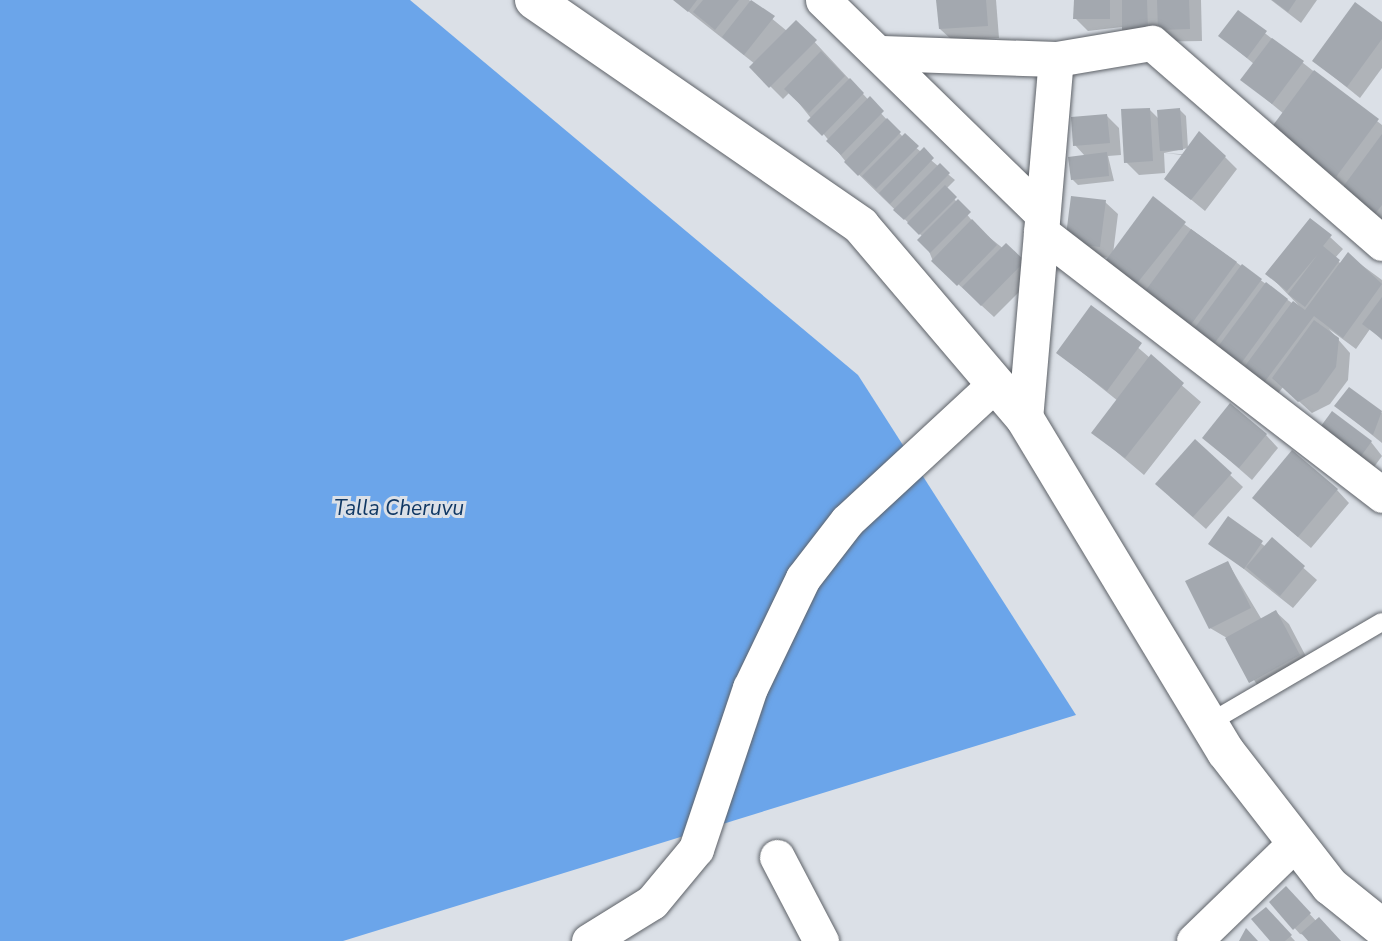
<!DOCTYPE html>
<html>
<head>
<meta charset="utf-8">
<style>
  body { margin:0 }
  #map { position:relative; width:1382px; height:941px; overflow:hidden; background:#dbe0e7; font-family:"Nunito Sans",sans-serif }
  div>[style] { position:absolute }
  .water>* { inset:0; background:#6ba5ea }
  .shadow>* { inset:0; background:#0003 }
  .building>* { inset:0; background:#a3a8af }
  .roads { filter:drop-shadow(0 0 2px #5e6268) drop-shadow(0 0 2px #5e6268) }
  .service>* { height:18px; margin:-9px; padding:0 9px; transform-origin:9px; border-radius:9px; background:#fff }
  .minor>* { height:35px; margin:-17.5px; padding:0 17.5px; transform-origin:17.5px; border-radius:17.5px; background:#fff }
  .tertiary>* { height:38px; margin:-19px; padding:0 19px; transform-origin:19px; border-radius:19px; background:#fff }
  span { translate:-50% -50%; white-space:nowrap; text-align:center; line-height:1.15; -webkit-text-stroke:6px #dbe0e7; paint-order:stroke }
  .water-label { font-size:21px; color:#103864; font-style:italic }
</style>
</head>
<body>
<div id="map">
  <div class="water">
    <i style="clip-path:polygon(0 0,410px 0,858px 375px,1076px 715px,343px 941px,0 941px)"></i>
  </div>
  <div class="shadow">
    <i style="clip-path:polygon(674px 0,749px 0,787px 31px,796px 22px,903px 137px,955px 180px,946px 189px,979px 229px,1036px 275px,994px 317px,933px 261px,923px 237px,846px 162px,790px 92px,783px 99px,751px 67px,755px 64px)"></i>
    <i style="clip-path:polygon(938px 0,996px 0,999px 38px,953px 41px,940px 29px)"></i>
    <i style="clip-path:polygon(1075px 0,1201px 0,1202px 41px,1137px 42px,1122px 27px,1088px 31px,1075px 18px)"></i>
    <i style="clip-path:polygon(1271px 0,1317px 0,1301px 23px)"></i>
    <i style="clip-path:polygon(1238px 12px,1382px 125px,1382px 235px,1346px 187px,1292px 146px,1284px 114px,1243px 80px,1254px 64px,1220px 36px)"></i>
    <i style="clip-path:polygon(1382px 24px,1382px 68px,1360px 98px,1314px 61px)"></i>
    <i style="clip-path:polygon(1149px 109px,1159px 119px,1180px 110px,1186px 116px,1188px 148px,1164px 153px,1225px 157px,1237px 169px,1205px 211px,1166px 179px,1183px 155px,1164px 153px,1165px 173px,1139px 175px,1126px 162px)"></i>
    <i style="clip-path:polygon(1106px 115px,1119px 128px,1121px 155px,1108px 156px,1114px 181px,1078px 185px,1072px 179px,1085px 156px,1075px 145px)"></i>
    <i style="clip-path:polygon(1105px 202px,1118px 214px,1113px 254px,1184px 224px,1307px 314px,1268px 274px,1330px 237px,1343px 249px,1335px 258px,1341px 264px,1348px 255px,1382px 280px,1382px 340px,1370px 329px,1356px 349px,1329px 329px,1350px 353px,1348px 380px,1330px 404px,1312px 413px,1283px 387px,1276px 396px,1155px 310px,1109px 258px,1079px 254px)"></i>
    <i style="clip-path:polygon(1091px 307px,1201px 402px,1144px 475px,1093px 432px,1118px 401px,1058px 353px)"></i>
    <i style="clip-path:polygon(1349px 389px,1382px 413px,1382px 443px,1336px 406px)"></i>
    <i style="clip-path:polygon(1266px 435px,1278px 448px,1252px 480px,1204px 438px)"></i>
    <i style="clip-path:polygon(1195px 442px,1243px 487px,1206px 529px,1170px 497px)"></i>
    <i style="clip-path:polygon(1371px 442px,1382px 456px,1366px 478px,1328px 449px)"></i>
    <i style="clip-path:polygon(1337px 490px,1349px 503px,1311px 548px,1266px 510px)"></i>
    <i style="clip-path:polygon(1228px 519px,1266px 547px,1272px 540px,1317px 580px,1293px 608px,1211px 543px)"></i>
    <i style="clip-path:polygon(1228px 563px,1262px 620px,1276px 612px,1289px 624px,1312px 668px,1263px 694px,1227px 638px,1210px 628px)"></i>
    <i style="clip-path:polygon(1286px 888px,1317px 922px,1339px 941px,1300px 934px,1271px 902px)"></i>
    <i style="clip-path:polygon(1266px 909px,1295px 941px,1273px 941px)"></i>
  </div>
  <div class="building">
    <i style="clip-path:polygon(673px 0,697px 0,688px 12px)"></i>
    <i style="clip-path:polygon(703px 0,739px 0,715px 30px,693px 12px)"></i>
    <i style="clip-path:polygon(751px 0,775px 16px,744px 55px,722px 37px)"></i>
    <i style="clip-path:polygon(936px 0,986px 0,988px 26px,939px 29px)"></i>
    <i style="clip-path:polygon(1074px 0,1110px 0,1110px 19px,1073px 19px)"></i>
    <i style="clip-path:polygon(1122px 0,1147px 0,1148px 30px,1122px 30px)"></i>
    <i style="clip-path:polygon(1157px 0,1189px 0,1190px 29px,1158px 30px)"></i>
    <i style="clip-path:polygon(1272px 0,1296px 0,1288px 12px)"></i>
    <i style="clip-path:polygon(1355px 2px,1382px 22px,1382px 39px,1347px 87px,1312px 61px)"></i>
    <i style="clip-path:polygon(1238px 10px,1267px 31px,1247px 58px,1218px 36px)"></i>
    <i style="clip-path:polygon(796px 20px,817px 40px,769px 88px,749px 67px)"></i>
    <i style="clip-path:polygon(1272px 38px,1304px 61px,1272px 104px,1240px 80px)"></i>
    <i style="clip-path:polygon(821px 51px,845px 76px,809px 113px,784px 89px)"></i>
    <i style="clip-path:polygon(1314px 70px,1379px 119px,1336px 177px,1271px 128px)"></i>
    <i style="clip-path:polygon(850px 78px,864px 93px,822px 136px,807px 121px)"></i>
    <i style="clip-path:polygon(870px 96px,884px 111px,841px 155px,826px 141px)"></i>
    <i style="clip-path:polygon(1150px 108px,1153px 161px,1124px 163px,1121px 109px)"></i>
    <i style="clip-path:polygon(1180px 108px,1183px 150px,1160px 151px,1157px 110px)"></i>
    <i style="clip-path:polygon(1107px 114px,1110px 143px,1073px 146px,1071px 117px)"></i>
    <i style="clip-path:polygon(887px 118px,901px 132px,858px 176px,844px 162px)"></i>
    <i style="clip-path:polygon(1199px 131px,1226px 156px,1191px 200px,1164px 179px)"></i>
    <i style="clip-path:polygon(905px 133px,919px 146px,876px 189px,862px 176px)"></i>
    <i style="clip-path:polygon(1382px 134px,1382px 205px,1370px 220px,1337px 195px)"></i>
    <i style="clip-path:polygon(924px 147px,934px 158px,890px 204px,879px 193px)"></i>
    <i style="clip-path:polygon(1107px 152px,1109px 176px,1071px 180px,1068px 157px)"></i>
    <i style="clip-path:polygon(940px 163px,950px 173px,904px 220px,893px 210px)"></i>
    <i style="clip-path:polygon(945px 185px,957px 197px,919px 235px,907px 223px)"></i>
    <i style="clip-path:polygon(1071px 196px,1106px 200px,1100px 247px,1065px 243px)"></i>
    <i style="clip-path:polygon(1153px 196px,1186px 222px,1134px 287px,1103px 264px)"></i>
    <i style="clip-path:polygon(958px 199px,971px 212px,930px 253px,917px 240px)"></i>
    <i style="clip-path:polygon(1310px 218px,1332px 235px,1323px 246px,1340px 260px,1305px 307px,1288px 294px,1318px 254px,1287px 291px,1265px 274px)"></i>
    <i style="clip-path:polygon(972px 219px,997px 245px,957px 286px,931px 261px)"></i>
    <i style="clip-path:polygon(1191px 229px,1237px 262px,1187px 330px,1140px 298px)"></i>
    <i style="clip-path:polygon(1006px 243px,1025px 261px,981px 306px,962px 287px)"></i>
    <i style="clip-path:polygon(1348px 252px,1382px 284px,1343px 338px,1314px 316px,1263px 384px,1242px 370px,1293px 301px,1305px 310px)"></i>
    <i style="clip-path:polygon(1242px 264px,1262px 279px,1211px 348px,1191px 333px)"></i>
    <i style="clip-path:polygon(1266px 282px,1288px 299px,1237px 369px,1214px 352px)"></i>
    <i style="clip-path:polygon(1382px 297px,1382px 339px,1362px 324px)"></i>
    <i style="clip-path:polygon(1091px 305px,1142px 343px,1107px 391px,1056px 353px)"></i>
    <i style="clip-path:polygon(1314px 320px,1339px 338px,1336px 367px,1318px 392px,1298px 402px,1272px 378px)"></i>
    <i style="clip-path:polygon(1151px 354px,1184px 383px,1125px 458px,1091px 433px)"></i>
    <i style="clip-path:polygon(1349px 387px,1382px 411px,1373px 435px,1334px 406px)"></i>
    <i style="clip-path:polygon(1230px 403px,1267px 434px,1239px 468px,1202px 438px)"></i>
    <i style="clip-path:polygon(1332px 411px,1372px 441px,1353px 467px,1313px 437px)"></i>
    <i style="clip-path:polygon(1195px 439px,1232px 473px,1193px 517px,1155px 484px)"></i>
    <i style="clip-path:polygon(1292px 450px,1338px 489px,1298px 537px,1252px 498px)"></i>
    <i style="clip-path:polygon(1228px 516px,1263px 541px,1244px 569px,1208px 544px)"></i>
    <i style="clip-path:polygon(1272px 537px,1305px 566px,1280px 596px,1246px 567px)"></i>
    <i style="clip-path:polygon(1228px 561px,1251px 608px,1209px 629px,1185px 581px)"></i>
    <i style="clip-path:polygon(1276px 610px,1300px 655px,1249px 683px,1225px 638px)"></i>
    <i style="clip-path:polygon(1286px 886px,1311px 913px,1293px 930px,1269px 902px)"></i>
    <i style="clip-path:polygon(1266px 907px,1292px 935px,1285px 941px,1270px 941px,1251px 919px)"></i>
    <i style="clip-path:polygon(1319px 917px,1341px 941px,1308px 941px,1301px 933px)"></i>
    <i style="clip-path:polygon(1246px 928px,1258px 941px,1239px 941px)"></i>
  </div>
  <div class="roads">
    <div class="service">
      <i style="left:1209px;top:723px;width:200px;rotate:-30.3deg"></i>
    </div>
    <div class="minor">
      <i style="left:823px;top:0;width:306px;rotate:44.3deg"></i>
      <i style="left:882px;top:53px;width:174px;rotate:2deg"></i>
      <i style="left:1041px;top:232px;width:431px;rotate:37.6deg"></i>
      <i style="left:1025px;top:419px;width:361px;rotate:-85.1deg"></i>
      <i style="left:1056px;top:59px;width:97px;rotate:-9.5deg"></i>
      <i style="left:1152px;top:43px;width:305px;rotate:41deg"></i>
      <i style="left:777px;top:857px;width:95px;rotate:62.4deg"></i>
      <i style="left:589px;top:941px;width:74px;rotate:-31.8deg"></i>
      <i style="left:652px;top:902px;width:69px;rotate:-50.3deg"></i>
      <i style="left:696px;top:849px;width:170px;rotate:-71.5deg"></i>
      <i style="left:750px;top:688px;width:122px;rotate:-64.3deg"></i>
      <i style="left:803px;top:578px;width:72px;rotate:-52.3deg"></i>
      <i style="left:847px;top:521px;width:202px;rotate:-42.8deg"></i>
      <i style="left:1194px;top:941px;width:142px;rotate:-44.1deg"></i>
    </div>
    <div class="tertiary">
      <i style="left:534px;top:0;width:397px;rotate:34.6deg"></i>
      <i style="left:861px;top:226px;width:253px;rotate:49.6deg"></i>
      <i style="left:1025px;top:419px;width:389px;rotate:58.9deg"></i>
      <i style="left:1226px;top:752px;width:170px;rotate:52.2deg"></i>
      <i style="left:1330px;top:886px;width:67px;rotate:38.9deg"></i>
    </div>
  </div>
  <div class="water-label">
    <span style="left:399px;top:508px">Talla Cheruvu</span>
  </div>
</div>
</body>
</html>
